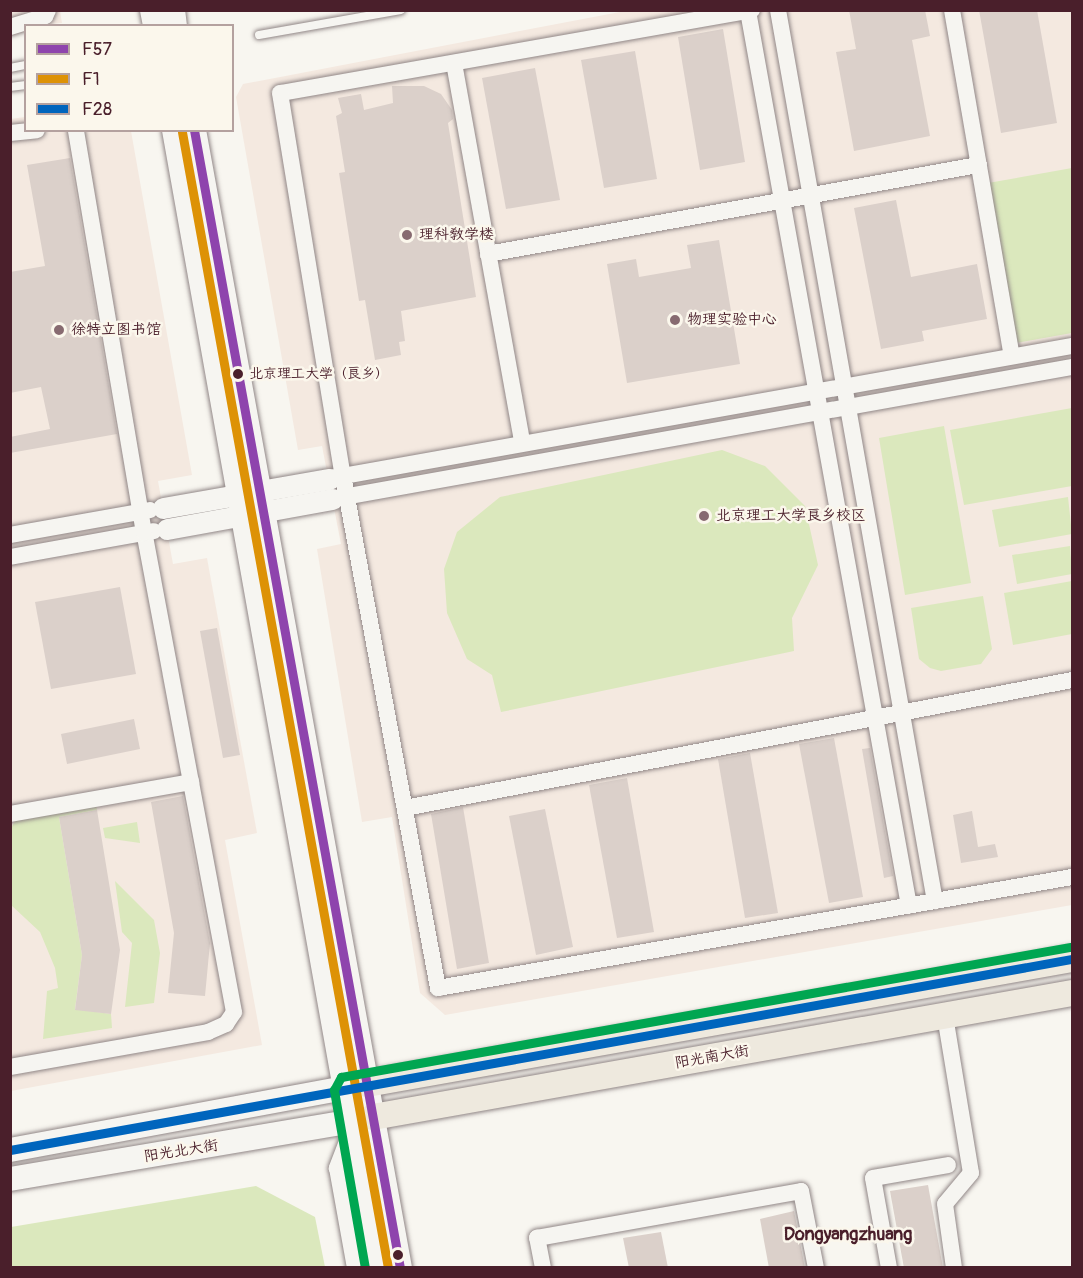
<!DOCTYPE html>
<html>
<head>
<meta charset="utf-8">
<style>
  body { margin:0 }
  #map { position:relative; width:1083px; height:1278px; overflow:hidden; background:#f8f6f0; font-family:Pangolin,"LXGW WenKai TC",sans-serif }
  div>[style] { position:absolute }
  .built>* { inset:0; background:#f4e9e0 }
  .green>* { inset:0; background:#dbe8bd }
  .building>* { inset:0; background:#dbd0ca }
  .roads { filter:drop-shadow(0 0 2px #918787) drop-shadow(0 0 2px #918787) }
  .service>* { height:8px; margin:-4px; padding:0 4px; transform-origin:4px; border-radius:4px; background:#f6f5f1 }
  .minor>* { height:16px; margin:-8px; padding:0 8px; transform-origin:8px; border-radius:8px; background:#f6f5f1 }
  .tertiary>* { height:21px; margin:-10.5px; padding:0 10.5px; transform-origin:10.5px; border-radius:10.5px; background:#f6f5f1 }
  .secondary>* { height:24px; margin:-12px; padding:0 12px; transform-origin:12px; border-radius:12px; background:#f6f5f1 }
  .primary>* { height:26px; margin:-13px; padding:0 13px; transform-origin:13px; border-radius:13px; background:#eee9de }
  .bus-1>* { height:9px; margin:-4.5px; padding:0 4.5px; transform-origin:4.5px; border-radius:4.5px; background:#8e44ad }
  .bus-2>* { height:9px; margin:-4.5px; padding:0 4.5px; transform-origin:4.5px; border-radius:4.5px; background:#dd9206 }
  .bus-3>* { height:9px; margin:-4.5px; padding:0 4.5px; transform-origin:4.5px; border-radius:4.5px; background:#0065bd }
  .bus-4>* { height:9px; margin:-4.5px; padding:0 4.5px; transform-origin:4.5px; border-radius:4.5px; background:#00a651 }
  .dots>* { width:16px; height:16px; translate:-50% -50%; box-sizing:border-box; border:3px solid #fbf7ec; border-radius:50% }
  span { translate:-50% -50%; white-space:nowrap; text-align:center; line-height:1.15; -webkit-text-stroke:5px #fbf7ec; paint-order:stroke }
  .bus-label { font-size:14px; color:#4a1f2b }
  .left { translate:0 -50%; text-align:left }
  .poi-label { font-size:15px; color:#4a1f2b }
  .street-label { font-size:15px; color:#4a1f2b }
  .quarter-label { font-size:18px; color:#4a1f2b; font-weight:700 }
  .frame { position:absolute; inset:0; border:12px solid #4a1f2b; pointer-events:none }
  .legend { position:absolute; left:24px; top:24px; width:210px; height:108px; box-sizing:border-box; background:#fbf7ec; border:2px solid #b4a19f; margin:0; padding:8px 10px; list-style:none; font-size:18px; color:#4a1f2b }
  .legend li { display:flex; align-items:center; gap:12px; height:30px }
  .legend b { width:30px; border:2px solid #b4a19f }
</style>
</head>
<body>
<div id="map">
  <div class="built">
    <i style="clip-path:polygon(11px 11px,60px 11px,62px 23px,26px 26px,25px 32px,11px 36px)"></i>
    <i style="clip-path:polygon(625px 11px,1072px 11px,1072px 905px,445px 1015px,420px 993px,392px 817px,362px 822px,317px 549px,341px 544px,322px 446px,298px 450px,236px 97px,243px 84px)"></i>
    <i style="clip-path:polygon(25px 117px,26px 130px,131px 131px,192px 475px,158px 481px,173px 564px,207px 558px,257px 833px,225px 840px,262px 1045px,11px 1091px,10px 119px)"></i>
  </div>
  <div class="green">
    <i style="clip-path:polygon(1072px 168px,1072px 333px,1016px 343px,988px 183px)"></i>
    <i style="clip-path:polygon(1072px 408px,1072px 486px,964px 505px,950px 430px)"></i>
    <i style="clip-path:polygon(944px 426px,971px 583px,905px 595px,879px 438px)"></i>
    <i style="clip-path:polygon(722px 450px,765px 466px,805px 506px,818px 565px,792px 618px,794px 651px,501px 712px,492px 675px,467px 659px,447px 613px,444px 569px,457px 532px,500px 497px)"></i>
    <i style="clip-path:polygon(1068px 497px,1072px 534px,999px 547px,992px 510px)"></i>
    <i style="clip-path:polygon(1070px 546px,1072px 574px,1017px 584px,1012px 555px)"></i>
    <i style="clip-path:polygon(1072px 581px,1072px 634px,1013px 645px,1004px 593px)"></i>
    <i style="clip-path:polygon(983px 596px,992px 649px,981px 664px,941px 671px,930px 668px,919px 659px,911px 608px)"></i>
    <i style="clip-path:polygon(95px 799px,97px 810px,59px 817px,82px 955px,75px 1009px,111px 1014px,112px 1028px,43px 1039px,47px 991px,58px 988px,55px 968px,40px 932px,11px 905px,10px 830px,20px 812px)"></i>
    <i style="clip-path:polygon(137px 822px,140px 843px,105px 838px,103px 828px)"></i>
    <i style="clip-path:polygon(115px 881px,154px 920px,160px 953px,154px 1003px,125px 1007px,132px 943px,122px 932px)"></i>
    <i style="clip-path:polygon(256px 1186px,315px 1217px,325px 1267px,11px 1267px,11px 1227px)"></i>
  </div>
  <div class="building">
    <i style="clip-path:polygon(849px 10px,925px 10px,930px 36px,912px 40px,930px 136px,854px 151px,836px 52px,856px 49px)"></i>
    <i style="clip-path:polygon(979px 10px,1037px 10px,1057px 123px,1001px 133px)"></i>
    <i style="clip-path:polygon(723px 29px,745px 162px,700px 170px,678px 37px)"></i>
    <i style="clip-path:polygon(635px 51px,657px 179px,604px 188px,581px 60px)"></i>
    <i style="clip-path:polygon(535px 68px,560px 200px,506px 209px,482px 78px)"></i>
    <i style="clip-path:polygon(392px 86px,424px 86px,441px 94px,452px 110px,453px 119px,448px 123px,476px 297px,401px 311px,405px 341px,399px 342px,401px 355px,375px 360px,365px 300px,359px 301px,339px 173px,345px 172px,336px 116px,342px 113px,338px 98px,361px 94px,364px 110px,393px 103px)"></i>
    <i style="clip-path:polygon(70px 158px,117px 434px,10px 453px,10px 437px,50px 429px,41px 387px,10px 393px,10px 272px,45px 266px,27px 165px)"></i>
    <i style="clip-path:polygon(896px 200px,911px 277px,977px 264px,987px 319px,922px 331px,924px 341px,881px 349px,854px 208px)"></i>
    <i style="clip-path:polygon(719px 240px,740px 364px,627px 383px,607px 264px,636px 259px,639px 277px,691px 268px,687px 245px)"></i>
    <i style="clip-path:polygon(120px 587px,136px 674px,51px 689px,35px 602px)"></i>
    <i style="clip-path:polygon(217px 628px,240px 755px,223px 758px,200px 631px)"></i>
    <i style="clip-path:polygon(134px 719px,140px 749px,67px 764px,61px 734px)"></i>
    <i style="clip-path:polygon(834px 738px,863px 897px,829px 903px,799px 744px)"></i>
    <i style="clip-path:polygon(870px 748px,893px 876px,884px 878px,862px 749px)"></i>
    <i style="clip-path:polygon(750px 753px,778px 913px,745px 918px,718px 759px)"></i>
    <i style="clip-path:polygon(627px 778px,654px 932px,617px 938px,589px 785px)"></i>
    <i style="clip-path:polygon(183px 796px,210px 943px,205px 996px,168px 993px,174px 933px,151px 802px)"></i>
    <i style="clip-path:polygon(463px 807px,489px 963px,457px 969px,431px 814px)"></i>
    <i style="clip-path:polygon(545px 809px,573px 947px,536px 955px,509px 816px)"></i>
    <i style="clip-path:polygon(97px 810px,120px 950px,111px 1014px,75px 1010px,82px 955px,59px 817px)"></i>
    <i style="clip-path:polygon(972px 811px,978px 847px,995px 844px,998px 857px,961px 863px,953px 815px)"></i>
    <i style="clip-path:polygon(928px 1185px,943px 1268px,904px 1268px,890px 1191px)"></i>
    <i style="clip-path:polygon(794px 1211px,805px 1268px,769px 1268px,760px 1219px)"></i>
    <i style="clip-path:polygon(661px 1232px,668px 1268px,629px 1268px,623px 1238px)"></i>
  </div>
  <div class="roads">
    <div class="service">
      <i style="left:259px;top:35px;width:144px;rotate:-10deg"></i>
      <i style="left:10px;top:68px;width:16px;rotate:-11deg"></i>
      <i style="left:10px;top:87px;width:16px;rotate:-7deg"></i>
    </div>
    <div class="minor">
      <i style="left:752px;top:10px;width:479px;rotate:170deg"></i>
      <i style="left:280px;top:93px;width:388px;rotate:80.7deg"></i>
      <i style="left:343px;top:476px;width:521px;rotate:79.49deg"></i>
      <i style="left:438px;top:988px;width:644px;rotate:-9.93deg"></i>
      <i style="left:778px;top:10px;width:905px;rotate:80.01deg"></i>
      <i style="left:952px;top:10px;width:351px;rotate:80.2deg"></i>
      <i style="left:748px;top:11px;width:909px;rotate:79.8deg"></i>
      <i style="left:10px;top:27px;width:37px;rotate:-17deg"></i>
      <i style="left:45px;top:16px;width:7px;rotate:-63deg"></i>
      <i style="left:454px;top:63px;width:385px;rotate:79.8deg"></i>
      <i style="left:10px;top:133px;width:27px;rotate:-6deg"></i>
      <i style="left:488px;top:254px;width:499px;rotate:-10.3deg"></i>
      <i style="left:332px;top:478px;width:752px;rotate:-10.11deg"></i>
      <i style="left:338px;top:498px;width:746px;rotate:-10.12deg"></i>
      <i style="left:10px;top:535px;width:142px;rotate:-10.1deg"></i>
      <i style="left:10px;top:557px;width:146px;rotate:-10.2deg"></i>
      <i style="left:405px;top:808px;width:679px;rotate:-10.86deg"></i>
      <i style="left:10px;top:814px;width:184px;rotate:-10deg"></i>
      <i style="left:945px;top:1016px;width:159px;rotate:80.6deg"></i>
      <i style="left:971px;top:1173px;width:40px;rotate:130deg"></i>
      <i style="left:945px;top:1204px;width:65px;rotate:82deg"></i>
      <i style="left:10px;top:1067px;width:201px;rotate:-10deg"></i>
      <i style="left:208px;top:1032px;width:20px;rotate:-24deg"></i>
      <i style="left:226px;top:1024px;width:14px;rotate:-56deg"></i>
      <i style="left:234px;top:1012px;width:487px;rotate:-100.6deg"></i>
      <i style="left:144px;top:533px;width:409px;rotate:-99.6deg"></i>
      <i style="left:351px;top:1131px;width:40px;rotate:111deg"></i>
      <i style="left:337px;top:1168px;width:102px;rotate:79.8deg"></i>
      <i style="left:543px;top:1268px;width:31px;rotate:-101deg"></i>
      <i style="left:537px;top:1238px;width:268px;rotate:-10.1deg"></i>
      <i style="left:801px;top:1191px;width:78px;rotate:79deg"></i>
      <i style="left:889px;top:1268px;width:91px;rotate:-100.1deg"></i>
      <i style="left:873px;top:1178px;width:76px;rotate:-9.8deg"></i>
    </div>
    <div class="tertiary">
      <i style="left:163px;top:508px;width:169px;rotate:-9.9deg"></i>
      <i style="left:167px;top:529px;width:168px;rotate:-10.3deg"></i>
    </div>
    <div class="secondary">
      <i style="left:152px;top:10px;width:16px;rotate:79deg"></i>
      <i style="left:173px;top:10px;width:16px;rotate:83deg"></i>
      <i style="left:174px;top:130px;width:1156px;rotate:79.89deg"></i>
      <i style="left:194px;top:130px;width:1156px;rotate:79.74deg"></i>
      <i style="left:10px;top:1150px;width:358px;rotate:-10.5deg"></i>
      <i style="left:10px;top:1179px;width:360px;rotate:-9.6deg"></i>
    </div>
    <div class="primary">
      <i style="left:367px;top:1084px;width:716px;rotate:-10.05deg"></i>
      <i style="left:373px;top:1117px;width:710px;rotate:-10.06deg"></i>
    </div>
  </div>
  <div class="bus-1">
    <i style="left:194px;top:130px;width:1156px;rotate:79.74deg"></i>
  </div>
  <div class="bus-2">
    <i style="left:182px;top:132px;width:1155px;rotate:79.72deg"></i>
  </div>
  <div class="bus-3">
    <i style="left:10px;top:1150px;width:1079px;rotate:-10.2deg"></i>
  </div>
  <div class="bus-4">
    <i style="left:365px;top:1268px;width:181px;rotate:-99.9deg"></i>
    <i style="left:334px;top:1090px;width:15px;rotate:-62deg"></i>
    <i style="left:341px;top:1077px;width:741px;rotate:-10.11deg"></i>
  </div>
  <div class="dots">
    <i style="left:407px;top:235px;background:#876a70"></i>
    <i style="left:675px;top:320px;background:#876a70"></i>
    <i style="left:59px;top:330px;background:#876a70"></i>
    <i style="left:238px;top:374px;background:#4a1f2b"></i>
    <i style="left:704px;top:516px;background:#876a70"></i>
    <i style="left:398px;top:1255px;background:#4a1f2b"></i>
  </div>
  <div class="bus-label">
    <span class="left" style="left:249px;top:374px">北京理工大学（良乡）</span>
  </div>
  <div class="poi-label">
    <span class="left" style="left:419px;top:235px">理科教学楼</span>
    <span class="left" style="left:687px;top:320px">物理实验中心</span>
    <span class="left" style="left:71px;top:330px">徐特立图书馆</span>
    <span class="left" style="left:716px;top:516px">北京理工大学良乡校区</span>
  </div>
  <div class="street-label">
    <span style="left:712px;top:1057px;rotate:-10deg">阳光南大街</span>
    <span style="left:181px;top:1151px;rotate:-9deg">阳光北大街</span>
  </div>
  <div class="quarter-label">
    <span style="left:848px;top:1235px">Dongyangzhuang</span>
  </div>
  <div class="frame"></div>
  <ul class="legend">
  <li><b style="height:8px;background:#8e44ad"></b>F57</li>
  <li><b style="height:8px;background:#dd9206"></b>F1</li>
  <li><b style="height:8px;background:#0065bd"></b>F28</li>
  </ul>
</div>
</body>
</html>
